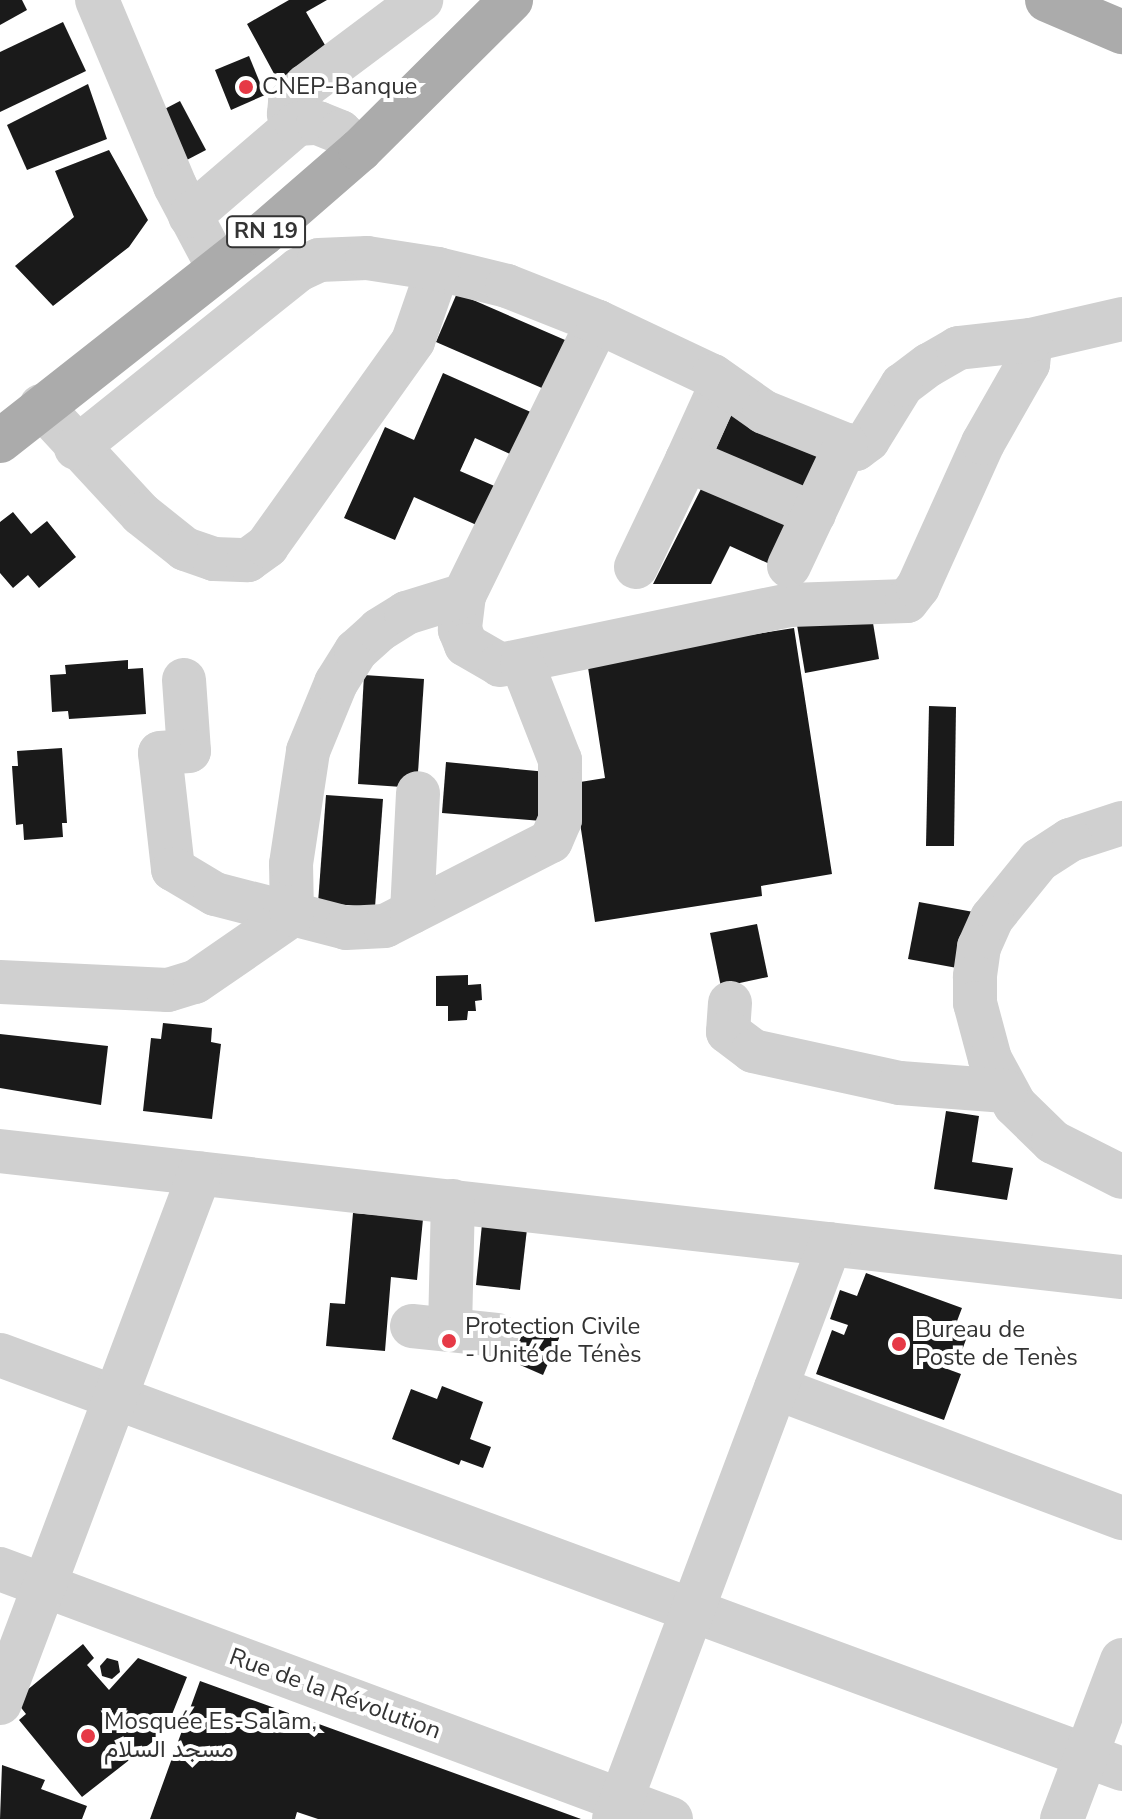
<!DOCTYPE html>
<html>
<head>
<meta charset="utf-8">
<style>
  body { margin:0 }
  #map { position:relative; width:1122px; height:1819px; overflow:hidden; background:#fff; font-family:"Nunito Sans",Vazirmatn,sans-serif }
  div>[style] { position:absolute }
  .building>* { inset:0; background:#1a1a1a }
  .minor>* { height:44px; margin:-22px; padding:0 22px; transform-origin:22px; border-radius:22px; background:#d0d0d0 }
  .major>* { height:44px; margin:-22px; padding:0 22px; transform-origin:22px; border-radius:22px; background:#ababab }
  .dots>* { width:22px; height:22px; translate:-50% -50%; box-sizing:border-box; border:4px solid #fff; border-radius:50% }
  span { translate:-50% -50%; white-space:nowrap; text-align:center; line-height:1.15; -webkit-text-stroke:8px #fff; paint-order:stroke }
  .shield-label span { padding:2px 6px; background:#fff; border:2px solid; border-radius:6px; -webkit-text-stroke-width:0 }
  .shield-label { font-size:22px; color:#333; font-weight:700 }
  .poi-label { font-size:24px; color:#333 }
  .left { translate:0 -50%; text-align:left }
  .street-label { font-size:24px; color:#333 }
</style>
</head>
<body>
<div id="map">
  <div class="building">
    <i style="clip-path:polygon(0 0,22px 0,27px 10px,0 25px)"></i>
    <i style="clip-path:polygon(289px 0,327px 0,306px 12px,329px 52px,278px 81px,247px 24px)"></i>
    <i style="clip-path:polygon(63px 22px,86px 71px,0 112px,0 52px)"></i>
    <i style="clip-path:polygon(249px 56px,265px 95px,231px 110px,215px 70px)"></i>
    <i style="clip-path:polygon(88px 84px,107px 139px,27px 170px,7px 125px)"></i>
    <i style="clip-path:polygon(180px 101px,206px 150px,181px 163px,155px 114px)"></i>
    <i style="clip-path:polygon(109px 150px,148px 220px,129px 247px,53px 306px,15px 266px,74px 217px,55px 171px)"></i>
    <i style="clip-path:polygon(457px 293px,572px 343px,551px 392px,436px 342px)"></i>
    <i style="clip-path:polygon(443px 373px,542px 417px,523px 460px,475px 438px,460px 471px,499px 488px,481px 527px,414px 497px,395px 540px,344px 518px,385px 427px,414px 440px)"></i>
    <i style="clip-path:polygon(732px 413px,824px 456px,803px 502px,711px 460px)"></i>
    <i style="clip-path:polygon(704px 483px,792px 523px,772px 565px,730px 546px,711px 584px,653px 584px)"></i>
    <i style="clip-path:polygon(13px 512px,31px 534px,47px 521px,76px 557px,39px 588px,28px 575px,13px 588px,0 573px,0 522px)"></i>
    <i style="clip-path:polygon(871px 611px,879px 659px,805px 673px,797px 625px)"></i>
    <i style="clip-path:polygon(794px 628px,832px 874px,761px 886px,762px 896px,595px 922px,574px 783px,605px 778px,587px 661px)"></i>
    <i style="clip-path:polygon(128px 660px,128px 669px,143px 668px,146px 714px,69px 719px,68px 711px,52px 712px,50px 675px,66px 674px,65px 665px)"></i>
    <i style="clip-path:polygon(364px 675px,424px 679px,417px 788px,358px 784px)"></i>
    <i style="clip-path:polygon(929px 706px,956px 707px,954px 846px,926px 846px)"></i>
    <i style="clip-path:polygon(62px 748px,67px 823px,62px 823px,63px 837px,24px 840px,23px 824px,16px 825px,12px 766px,18px 766px,17px 751px)"></i>
    <i style="clip-path:polygon(446px 762px,547px 772px,542px 821px,442px 813px)"></i>
    <i style="clip-path:polygon(326px 795px,383px 799px,375px 907px,318px 903px)"></i>
    <i style="clip-path:polygon(919px 902px,979px 913px,968px 970px,908px 959px)"></i>
    <i style="clip-path:polygon(757px 924px,768px 977px,721px 987px,710px 933px)"></i>
    <i style="clip-path:polygon(468px 975px,468px 985px,481px 984px,482px 1000px,475px 1001px,476px 1011px,468px 1011px,467px 1020px,448px 1021px,448px 1006px,436px 1006px,436px 976px)"></i>
    <i style="clip-path:polygon(163px 1023px,212px 1028px,211px 1042px,221px 1044px,212px 1119px,143px 1111px,151px 1038px,161px 1039px)"></i>
    <i style="clip-path:polygon(0 1034px,108px 1046px,101px 1105px,0 1088px)"></i>
    <i style="clip-path:polygon(946px 1111px,979px 1116px,972px 1162px,1013px 1168px,1007px 1200px,934px 1189px)"></i>
    <i style="clip-path:polygon(353px 1213px,423px 1219px,417px 1280px,391px 1277px,385px 1351px,326px 1346px,330px 1303px,345px 1304px)"></i>
    <i style="clip-path:polygon(482px 1224px,527px 1229px,520px 1290px,476px 1285px)"></i>
    <i style="clip-path:polygon(866px 1273px,962px 1308px,954px 1329px,968px 1334px,957px 1364px,944px 1359px,942px 1367px,961px 1374px,944px 1420px,816px 1374px,832px 1330px,844px 1335px,848px 1325px,830px 1319px,840px 1290px,857px 1296px)"></i>
    <i style="clip-path:polygon(527px 1323px,560px 1336px,543px 1375px,511px 1361px)"></i>
    <i style="clip-path:polygon(442px 1386px,483px 1402px,470px 1439px,491px 1447px,483px 1468px,461px 1460px,459px 1465px,392px 1439px,411px 1389px,437px 1399px)"></i>
    <i style="clip-path:polygon(83px 1644px,94px 1658px,87px 1665px,109px 1690px,138px 1658px,187px 1677px,165px 1732px,82px 1797px,19px 1720px,26px 1714px,15px 1700px)"></i>
    <i style="clip-path:polygon(107px 1658px,118px 1661px,120px 1672px,112px 1679px,102px 1676px,100px 1666px)"></i>
    <i style="clip-path:polygon(200px 1681px,581px 1819px,318px 1819px,297px 1812px,295px 1819px,150px 1819px)"></i>
    <i style="clip-path:polygon(2px 1765px,45px 1780px,41px 1789px,87px 1806px,82px 1819px,0 1819px)"></i>
  </div>
  <div class="minor">
    <i style="left:97px;top:0;width:202px;rotate:67.2deg"></i>
    <i style="left:175px;top:186px;width:94px;rotate:62.1deg"></i>
    <i style="left:297px;top:124px;width:13px;rotate:-129deg"></i>
    <i style="left:289px;top:114px;width:12px;rotate:-85deg"></i>
    <i style="left:290px;top:102px;width:23px;rotate:-45deg"></i>
    <i style="left:306px;top:86px;width:144px;rotate:-36.8deg"></i>
    <i style="left:190px;top:216px;width:141px;rotate:-40.7deg"></i>
    <i style="left:297px;top:124px;width:21px;rotate:-3deg"></i>
    <i style="left:318px;top:123px;width:24px;rotate:22deg"></i>
    <i style="left:340px;top:132px;width:27px;rotate:42deg"></i>
    <i style="left:598px;top:322px;width:304px;rotate:116.1deg"></i>
    <i style="left:464px;top:595px;width:35px;rotate:97deg"></i>
    <i style="left:460px;top:630px;width:16px;rotate:68deg"></i>
    <i style="left:466px;top:645px;width:39px;rotate:30deg"></i>
    <i style="left:500px;top:665px;width:296px;rotate:-11.7deg"></i>
    <i style="left:790px;top:605px;width:117px;rotate:-2deg"></i>
    <i style="left:907px;top:601px;width:18px;rotate:-52deg"></i>
    <i style="left:918px;top:587px;width:158px;rotate:-65.7deg"></i>
    <i style="left:983px;top:443px;width:91px;rotate:-60.3deg"></i>
    <i style="left:1028px;top:364px;width:24px;rotate:-83deg"></i>
    <i style="left:1031px;top:340px;width:93px;rotate:-13deg"></i>
    <i style="left:721px;top:385px;width:82px;rotate:114.4deg"></i>
    <i style="left:687px;top:460px;width:138px;rotate:23deg"></i>
    <i style="left:41px;top:406px;width:147px;rotate:47.2deg"></i>
    <i style="left:141px;top:514px;width:56px;rotate:38.5deg"></i>
    <i style="left:185px;top:549px;width:31px;rotate:19deg"></i>
    <i style="left:214px;top:559px;width:34px;rotate:2deg"></i>
    <i style="left:248px;top:560px;width:24px;rotate:-36deg"></i>
    <i style="left:267px;top:546px;width:252px;rotate:-54.5deg"></i>
    <i style="left:413px;top:341px;width:76px;rotate:-70.9deg"></i>
    <i style="left:438px;top:269px;width:71px;rotate:13.8deg"></i>
    <i style="left:507px;top:286px;width:98px;rotate:21.6deg"></i>
    <i style="left:598px;top:322px;width:127px;rotate:25.2deg"></i>
    <i style="left:713px;top:376px;width:62px;rotate:35.2deg"></i>
    <i style="left:764px;top:412px;width:99px;rotate:21.9deg"></i>
    <i style="left:856px;top:449px;width:15px;rotate:-37deg"></i>
    <i style="left:868px;top:440px;width:65px;rotate:-58.3deg"></i>
    <i style="left:902px;top:385px;width:34px;rotate:-37deg"></i>
    <i style="left:929px;top:365px;width:34px;rotate:-30deg"></i>
    <i style="left:958px;top:348px;width:73px;rotate:-6.3deg"></i>
    <i style="left:76px;top:448px;width:285px;rotate:-38.7deg"></i>
    <i style="left:298px;top:270px;width:23px;rotate:-25deg"></i>
    <i style="left:319px;top:260px;width:48px;rotate:-2.4deg"></i>
    <i style="left:367px;top:258px;width:72px;rotate:8.8deg"></i>
    <i style="left:789px;top:566px;width:134px;rotate:-64.8deg"></i>
    <i style="left:636px;top:567px;width:119px;rotate:-64.5deg"></i>
    <i style="left:184px;top:680px;width:71px;rotate:86deg"></i>
    <i style="left:189px;top:751px;width:29px;rotate:176deg"></i>
    <i style="left:160px;top:753px;width:117px;rotate:83.6deg"></i>
    <i style="left:173px;top:869px;width:49px;rotate:30.8deg"></i>
    <i style="left:215px;top:894px;width:135px;rotate:14.5deg"></i>
    <i style="left:346px;top:928px;width:39px;rotate:-3deg"></i>
    <i style="left:385px;top:926px;width:186px;rotate:-27.1deg"></i>
    <i style="left:551px;top:841px;width:23px;rotate:-67deg"></i>
    <i style="left:560px;top:820px;width:60px;rotate:-90deg"></i>
    <i style="left:560px;top:760px;width:104px;rotate:-111.4deg"></i>
    <i style="left:1122px;top:823px;width:55px;rotate:161.9deg"></i>
    <i style="left:1070px;top:840px;width:37px;rotate:147deg"></i>
    <i style="left:1039px;top:860px;width:75px;rotate:129deg"></i>
    <i style="left:992px;top:918px;width:32px;rotate:114deg"></i>
    <i style="left:979px;top:947px;width:30px;rotate:98deg"></i>
    <i style="left:975px;top:977px;width:26px;rotate:90deg"></i>
    <i style="left:975px;top:1003px;width:58px;rotate:75deg"></i>
    <i style="left:990px;top:1059px;width:52px;rotate:61.5deg"></i>
    <i style="left:1015px;top:1105px;width:53px;rotate:44.2deg"></i>
    <i style="left:1053px;top:1142px;width:77px;rotate:26.9deg"></i>
    <i style="left:412px;top:912px;width:119px;rotate:-87.1deg"></i>
    <i style="left:0;top:982px;width:168px;rotate:2.7deg"></i>
    <i style="left:168px;top:990px;width:28px;rotate:-17deg"></i>
    <i style="left:195px;top:982px;width:118px;rotate:-34.6deg"></i>
    <i style="left:292px;top:915px;width:51px;rotate:-91.1deg"></i>
    <i style="left:291px;top:864px;width:114px;rotate:-81.4deg"></i>
    <i style="left:308px;top:751px;width:74px;rotate:-67.6deg"></i>
    <i style="left:336px;top:683px;width:38px;rotate:-58deg"></i>
    <i style="left:356px;top:651px;width:31px;rotate:-42deg"></i>
    <i style="left:379px;top:630px;width:32px;rotate:-32deg"></i>
    <i style="left:406px;top:613px;width:61px;rotate:-17.2deg"></i>
    <i style="left:730px;top:1003px;width:29px;rotate:94deg"></i>
    <i style="left:728px;top:1032px;width:31px;rotate:37deg"></i>
    <i style="left:753px;top:1051px;width:150px;rotate:12.3deg"></i>
    <i style="left:900px;top:1083px;width:106px;rotate:4.3deg"></i>
    <i style="left:0;top:1151px;width:1129px;rotate:6.41deg"></i>
    <i style="left:412px;top:1326px;width:85px;rotate:6deg"></i>
    <i style="left:450px;top:1330px;width:129px;rotate:-88.7deg"></i>
    <i style="left:0;top:1355px;width:1196px;rotate:20.25deg"></i>
    <i style="left:776px;top:1388px;width:370px;rotate:20.6deg"></i>
    <i style="left:0;top:1569px;width:716px;rotate:20.43deg"></i>
    <i style="left:0;top:1703px;width:566px;rotate:-69.33deg"></i>
    <i style="left:614px;top:1819px;width:614px;rotate:-69.41deg"></i>
    <i style="left:1062px;top:1819px;width:170px;rotate:-69.3deg"></i>
  </div>
  <div class="major">
    <i style="left:1047px;top:0;width:82px;rotate:23.1deg"></i>
    <i style="left:0;top:441px;width:335px;rotate:-38.2deg"></i>
    <i style="left:263px;top:234px;width:128px;rotate:-40.9deg"></i>
    <i style="left:360px;top:150px;width:213px;rotate:-44.8deg"></i>
  </div>
  <div class="dots">
    <i style="left:246px;top:87px;background:#e63946"></i>
    <i style="left:449px;top:1341px;background:#e63946"></i>
    <i style="left:899px;top:1344px;background:#e63946"></i>
    <i style="left:88px;top:1736px;background:#e63946"></i>
  </div>
  <div class="shield-label">
    <span style="left:266px;top:232px">RN 19</span>
  </div>
  <div class="poi-label">
    <span class="left" style="left:262px;top:87px">CNEP-Banque</span>
    <span class="left" style="left:465px;top:1341px">Protection Civile<br>- Unité de Ténès</span>
    <span class="left" style="left:915px;top:1344px">Bureau de<br>Poste de Tenès</span>
    <span class="left" style="left:104px;top:1736px">Mosquée Es-Salam,<br>مسجد السلام</span>
  </div>
  <div class="street-label">
    <span style="left:335px;top:1694px;rotate:20deg">Rue de la Révolution</span>
  </div>
</div>
</body>
</html>
